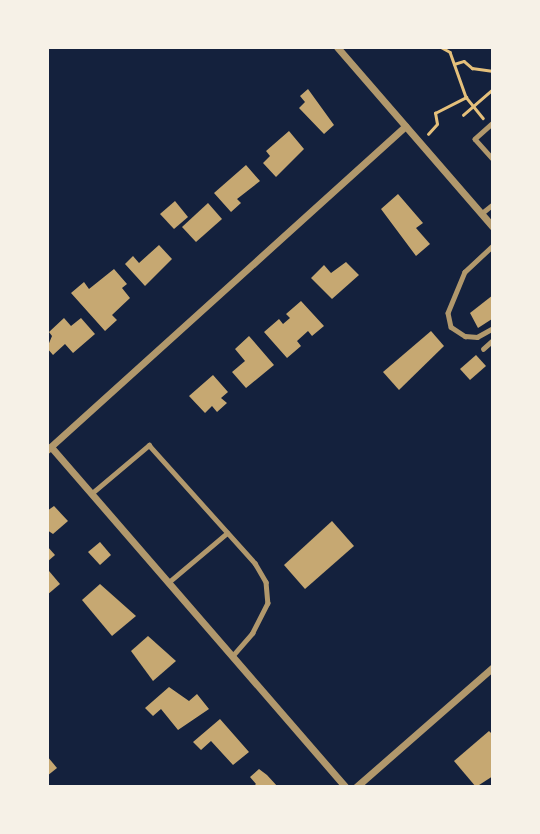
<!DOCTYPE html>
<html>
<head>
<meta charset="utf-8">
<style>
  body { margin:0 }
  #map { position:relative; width:540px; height:834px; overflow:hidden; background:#14213d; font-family:"DejaVu Sans",sans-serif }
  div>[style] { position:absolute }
  .building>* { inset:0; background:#c6a872 }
  .path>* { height:2.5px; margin:-1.25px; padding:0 1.25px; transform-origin:1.25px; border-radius:1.25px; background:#e5c07b }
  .service>* { height:4.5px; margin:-2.25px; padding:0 2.25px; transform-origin:2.25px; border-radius:2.25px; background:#b1986c }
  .minor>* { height:7px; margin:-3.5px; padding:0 3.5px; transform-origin:3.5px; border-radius:3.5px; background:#b1986c }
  span { translate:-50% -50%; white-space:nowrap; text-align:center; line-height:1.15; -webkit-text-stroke:7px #f6f1e7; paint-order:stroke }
  .frame { position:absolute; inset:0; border:49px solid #f6f1e7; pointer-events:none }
</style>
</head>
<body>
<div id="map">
  <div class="building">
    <i style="clip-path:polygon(308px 89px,334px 125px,324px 134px,299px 108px,305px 102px,300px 96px)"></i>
    <i style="clip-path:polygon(289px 131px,304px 149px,276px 177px,263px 163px,270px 156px,266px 151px)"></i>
    <i style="clip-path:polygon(246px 165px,260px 181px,237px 199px,241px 203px,231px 212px,214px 193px)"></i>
    <i style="clip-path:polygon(398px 194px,423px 223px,416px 228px,430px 244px,416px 256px,381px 209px)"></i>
    <i style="clip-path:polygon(175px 201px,188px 217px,174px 229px,160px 214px)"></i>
    <i style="clip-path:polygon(208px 203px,222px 219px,196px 242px,182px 227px)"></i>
    <i style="clip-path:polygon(159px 245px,172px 259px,145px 286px,125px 264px,133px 256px,139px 263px)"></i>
    <i style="clip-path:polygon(346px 262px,359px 275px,332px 299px,311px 278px,324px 265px,331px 273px)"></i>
    <i style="clip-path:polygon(114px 269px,127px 284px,122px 288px,130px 298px,112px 315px,117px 320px,105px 331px,71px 293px,84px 282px,89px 289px)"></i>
    <i style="clip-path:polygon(493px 295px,492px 319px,478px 328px,470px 313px)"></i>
    <i style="clip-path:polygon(301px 301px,324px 326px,312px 336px,308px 331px,297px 341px,301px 346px,287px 358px,264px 332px,279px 319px,283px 324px,290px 318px,286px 314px)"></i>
    <i style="clip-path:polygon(64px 318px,71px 326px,81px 318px,95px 334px,73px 353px,65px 344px,53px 355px,47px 348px,52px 336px,49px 332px)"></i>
    <i style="clip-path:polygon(431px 331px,444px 346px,399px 390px,383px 372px)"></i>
    <i style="clip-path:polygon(249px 336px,274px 365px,246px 388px,232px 372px,245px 361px,235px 349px)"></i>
    <i style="clip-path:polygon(476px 355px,486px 366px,470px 380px,460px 369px)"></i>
    <i style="clip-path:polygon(213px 375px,228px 392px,221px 398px,227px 403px,217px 412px,212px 406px,205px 413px,189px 396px)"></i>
    <i style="clip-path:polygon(54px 506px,68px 521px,53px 534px,47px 530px,47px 511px)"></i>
    <i style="clip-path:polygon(332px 521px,354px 546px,305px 589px,284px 565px)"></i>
    <i style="clip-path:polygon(100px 542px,111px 555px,100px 565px,88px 552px)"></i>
    <i style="clip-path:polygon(47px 546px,55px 555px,47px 562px)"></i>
    <i style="clip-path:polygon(49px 571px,60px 584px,47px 595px,47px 573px)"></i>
    <i style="clip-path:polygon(100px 584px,136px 616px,112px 636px,82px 600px)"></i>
    <i style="clip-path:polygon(148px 636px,176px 661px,153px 681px,131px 651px)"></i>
    <i style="clip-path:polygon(169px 687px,189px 701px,197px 694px,209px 709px,178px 730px,161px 709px,153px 716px,145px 708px)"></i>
    <i style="clip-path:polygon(220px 719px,249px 752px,233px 765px,211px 741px,201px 750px,193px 742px)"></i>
    <i style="clip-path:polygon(489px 731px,493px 735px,493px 776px,476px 787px,454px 761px)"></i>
    <i style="clip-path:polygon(47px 756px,57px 768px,47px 776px)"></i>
    <i style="clip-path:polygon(259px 769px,267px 775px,278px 787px,253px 787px,256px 784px,250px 777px)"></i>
  </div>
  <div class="path">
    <i style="left:441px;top:47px;width:10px;rotate:29deg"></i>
    <i style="left:450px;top:52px;width:48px;rotate:70.4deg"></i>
    <i style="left:466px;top:97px;width:27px;rotate:51deg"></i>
    <i style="left:454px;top:64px;width:10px;rotate:-17deg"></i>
    <i style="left:464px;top:61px;width:11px;rotate:41deg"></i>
    <i style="left:472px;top:68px;width:21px;rotate:8deg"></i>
    <i style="left:463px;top:115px;width:40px;rotate:-41deg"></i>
    <i style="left:428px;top:134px;width:13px;rotate:-48deg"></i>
    <i style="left:437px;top:124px;width:11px;rotate:-100deg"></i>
    <i style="left:435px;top:113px;width:35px;rotate:-27deg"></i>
  </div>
  <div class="service">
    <i style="left:493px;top:123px;width:24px;rotate:138deg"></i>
    <i style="left:475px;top:139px;width:27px;rotate:48deg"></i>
    <i style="left:482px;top:213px;width:14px;rotate:-39deg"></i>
    <i style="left:493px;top:246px;width:38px;rotate:137deg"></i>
    <i style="left:465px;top:272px;width:44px;rotate:112.5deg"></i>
    <i style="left:448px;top:313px;width:14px;rotate:78deg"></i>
    <i style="left:451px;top:327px;width:17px;rotate:33deg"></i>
    <i style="left:465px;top:336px;width:12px;rotate:5deg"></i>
    <i style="left:477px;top:337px;width:18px;rotate:-29deg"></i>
    <i style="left:483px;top:349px;width:13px;rotate:-42deg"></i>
    <i style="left:91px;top:494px;width:76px;rotate:-40.2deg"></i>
    <i style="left:149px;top:445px;width:159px;rotate:48.1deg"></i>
    <i style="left:255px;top:563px;width:22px;rotate:60deg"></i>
    <i style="left:266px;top:582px;width:21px;rotate:85deg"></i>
    <i style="left:268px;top:603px;width:34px;rotate:117deg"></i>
    <i style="left:253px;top:633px;width:30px;rotate:131deg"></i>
    <i style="left:169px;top:582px;width:76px;rotate:-40.2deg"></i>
  </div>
  <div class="minor">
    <i style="left:337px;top:47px;width:238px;rotate:49.1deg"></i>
    <i style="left:51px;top:447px;width:449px;rotate:49.1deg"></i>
    <i style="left:47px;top:450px;width:483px;rotate:-42.1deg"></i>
    <i style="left:356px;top:787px;width:182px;rotate:-41.2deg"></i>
  </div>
  <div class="frame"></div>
</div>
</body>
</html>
